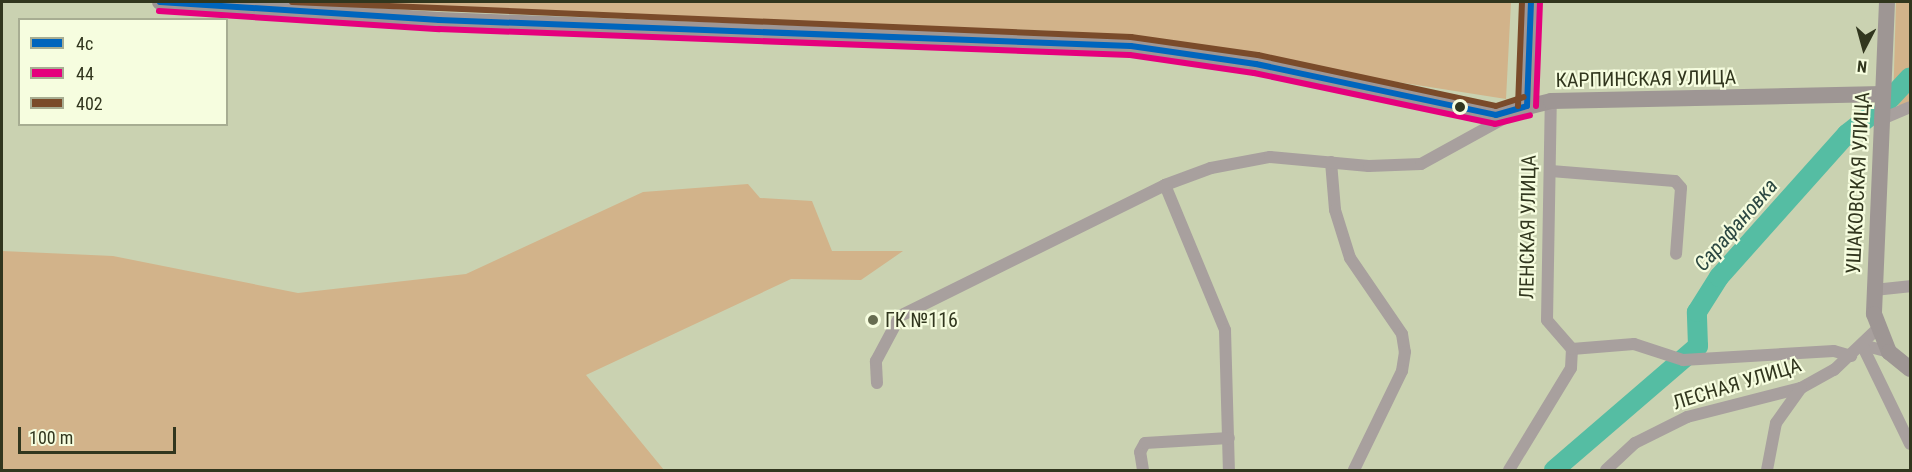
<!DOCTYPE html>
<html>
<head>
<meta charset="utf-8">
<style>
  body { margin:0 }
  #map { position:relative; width:1912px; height:472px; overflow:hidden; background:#cad2b1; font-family:"Roboto Condensed",sans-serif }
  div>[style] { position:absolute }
  .green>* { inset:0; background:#d2b38a }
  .river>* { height:20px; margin:-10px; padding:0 10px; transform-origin:10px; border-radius:10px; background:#55bda3 }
  .street>* { height:12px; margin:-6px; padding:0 6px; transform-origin:6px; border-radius:6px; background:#a8a09e }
  .secondary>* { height:16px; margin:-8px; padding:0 8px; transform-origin:8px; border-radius:8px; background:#9e9694 }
  .bus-1>* { height:6px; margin:-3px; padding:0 3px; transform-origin:3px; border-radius:3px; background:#0065bd }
  .bus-2>* { height:6px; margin:-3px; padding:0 3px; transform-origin:3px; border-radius:3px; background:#e5007d }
  .bus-3>* { height:6px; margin:-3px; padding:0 3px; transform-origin:3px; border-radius:3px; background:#7a4b2a }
  .dots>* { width:16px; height:16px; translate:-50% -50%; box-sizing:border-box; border:3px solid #f6fddf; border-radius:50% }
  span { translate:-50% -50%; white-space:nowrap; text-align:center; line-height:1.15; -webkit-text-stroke:4.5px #f6fddf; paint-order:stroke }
  .street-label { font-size:20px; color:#31361e }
  .poi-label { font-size:20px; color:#31361e }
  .left { translate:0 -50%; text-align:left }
  .water-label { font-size:21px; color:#2c4842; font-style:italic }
  .frame { position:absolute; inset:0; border:3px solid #31361e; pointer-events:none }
  .legend { position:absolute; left:18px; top:18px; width:210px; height:108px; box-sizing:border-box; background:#f6fddf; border:2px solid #a7ad92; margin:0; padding:8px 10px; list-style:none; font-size:18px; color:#31361e }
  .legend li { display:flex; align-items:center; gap:12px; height:30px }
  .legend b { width:30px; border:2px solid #a7ad92 }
  .north { position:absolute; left:1834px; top:18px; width:60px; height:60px; -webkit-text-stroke:4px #f6fddf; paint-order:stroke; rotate:186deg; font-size:16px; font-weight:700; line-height:24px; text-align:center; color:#31361e }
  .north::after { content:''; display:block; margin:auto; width:21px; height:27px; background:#31361e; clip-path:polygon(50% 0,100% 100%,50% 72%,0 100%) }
  .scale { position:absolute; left:18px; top:427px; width:158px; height:27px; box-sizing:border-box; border:3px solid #31361e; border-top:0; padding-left:8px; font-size:18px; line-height:21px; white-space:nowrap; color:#31361e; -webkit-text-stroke:4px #f6fddf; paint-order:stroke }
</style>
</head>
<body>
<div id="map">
  <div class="green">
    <i style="clip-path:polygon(299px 2px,1511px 2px,1506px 99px,1079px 32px)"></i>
    <i style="clip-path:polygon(1896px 2px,1910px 2px,1910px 104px,1893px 106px)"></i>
    <i style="clip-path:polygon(748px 184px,760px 198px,812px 201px,832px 251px,903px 251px,861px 280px,791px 279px,586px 375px,664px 470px,2px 470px,2px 251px,113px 256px,298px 293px,466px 274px,643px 192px)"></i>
  </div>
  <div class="river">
    <i style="left:1886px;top:103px;width:35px;rotate:-47deg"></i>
    <i style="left:1554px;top:470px;width:190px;rotate:-40.7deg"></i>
    <i style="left:1698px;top:346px;width:34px;rotate:-92deg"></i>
    <i style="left:1697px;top:312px;width:41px;rotate:-57.8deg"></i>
    <i style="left:1719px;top:277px;width:192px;rotate:-48.2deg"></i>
    <i style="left:1847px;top:134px;width:31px;rotate:-38deg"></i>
  </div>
  <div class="street">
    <i style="left:1882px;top:119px;width:30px;rotate:-23deg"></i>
    <i style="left:1331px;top:162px;width:48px;rotate:85.2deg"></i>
    <i style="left:1335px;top:210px;width:50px;rotate:72.6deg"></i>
    <i style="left:1350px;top:258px;width:92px;rotate:55.6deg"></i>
    <i style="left:1402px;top:334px;width:18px;rotate:81deg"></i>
    <i style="left:1405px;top:352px;width:19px;rotate:99deg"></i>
    <i style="left:1402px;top:371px;width:110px;rotate:115.9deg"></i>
    <i style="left:1551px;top:171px;width:124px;rotate:4.6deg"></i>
    <i style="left:1675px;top:181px;width:9px;rotate:49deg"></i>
    <i style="left:1681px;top:188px;width:66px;rotate:94.3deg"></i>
    <i style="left:1165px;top:185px;width:157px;rotate:67.5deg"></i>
    <i style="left:1225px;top:330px;width:140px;rotate:88.4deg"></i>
    <i style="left:1874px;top:290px;width:36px;rotate:-6deg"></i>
    <i style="left:1572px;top:349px;width:62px;rotate:-4.6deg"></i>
    <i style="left:1634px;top:344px;width:52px;rotate:18.1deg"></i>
    <i style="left:1683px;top:360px;width:151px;rotate:-3.4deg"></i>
    <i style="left:1834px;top:351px;width:18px;rotate:16deg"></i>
    <i style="left:1889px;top:352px;width:28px;rotate:-165deg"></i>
    <i style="left:1862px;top:345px;width:110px;rotate:64.1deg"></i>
    <i style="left:877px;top:383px;width:22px;rotate:-93deg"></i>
    <i style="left:876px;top:361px;width:51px;rotate:-61.9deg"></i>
    <i style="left:900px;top:316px;width:296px;rotate:-26.3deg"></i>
    <i style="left:1165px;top:185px;width:49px;rotate:-20.3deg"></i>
    <i style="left:1211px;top:168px;width:60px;rotate:-10.6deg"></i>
    <i style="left:1270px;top:157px;width:99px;rotate:5.2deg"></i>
    <i style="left:1369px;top:166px;width:52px;rotate:-2.2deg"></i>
    <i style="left:1421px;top:164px;width:102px;rotate:-28.8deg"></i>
    <i style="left:1143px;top:470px;width:18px;rotate:-99deg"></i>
    <i style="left:1140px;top:452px;width:10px;rotate:-61deg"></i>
    <i style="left:1145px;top:443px;width:84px;rotate:-3.4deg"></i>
    <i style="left:1509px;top:470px;width:119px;rotate:-58.7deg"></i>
    <i style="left:1571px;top:368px;width:19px;rotate:-87deg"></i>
    <i style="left:1572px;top:349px;width:38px;rotate:-131deg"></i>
    <i style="left:1547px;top:320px;width:219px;rotate:-89deg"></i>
    <i style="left:1606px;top:470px;width:40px;rotate:-43deg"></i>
    <i style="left:1635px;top:443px;width:58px;rotate:-26.6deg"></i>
    <i style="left:1687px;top:417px;width:118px;rotate:-14.3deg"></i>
    <i style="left:1801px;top:388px;width:38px;rotate:-29deg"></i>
    <i style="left:1834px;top:370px;width:58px;rotate:-43.6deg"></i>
    <i style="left:1767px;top:470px;width:48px;rotate:-79.2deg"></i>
    <i style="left:1776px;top:423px;width:43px;rotate:-54.5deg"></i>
  </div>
  <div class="secondary">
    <i style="left:160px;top:2px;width:280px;rotate:3.7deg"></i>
    <i style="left:439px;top:20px;width:692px;rotate:2.15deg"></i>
    <i style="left:1131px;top:46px;width:126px;rotate:8.2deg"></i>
    <i style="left:1256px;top:64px;width:245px;rotate:12deg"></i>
    <i style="left:1496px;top:115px;width:57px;rotate:-14.3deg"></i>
    <i style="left:1551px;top:101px;width:332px;rotate:-1.2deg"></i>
    <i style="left:1887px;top:2px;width:312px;rotate:92.4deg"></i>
    <i style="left:1874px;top:314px;width:41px;rotate:68.5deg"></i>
    <i style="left:1889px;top:352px;width:27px;rotate:39deg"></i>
    <i style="left:1527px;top:106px;width:104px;rotate:-87.8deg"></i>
  </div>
  <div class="bus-1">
    <i style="left:160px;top:2px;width:280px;rotate:3.7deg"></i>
    <i style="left:439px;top:20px;width:692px;rotate:2.15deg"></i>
    <i style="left:1131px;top:46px;width:126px;rotate:8.2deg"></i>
    <i style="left:1256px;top:64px;width:245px;rotate:12deg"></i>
    <i style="left:1496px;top:115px;width:32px;rotate:-16deg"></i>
    <i style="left:1527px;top:106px;width:104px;rotate:-87.8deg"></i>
  </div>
  <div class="bus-2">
    <i style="left:159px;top:11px;width:281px;rotate:3.7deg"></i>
    <i style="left:439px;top:29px;width:691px;rotate:2.15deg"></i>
    <i style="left:1130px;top:55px;width:125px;rotate:8.3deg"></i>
    <i style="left:1254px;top:73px;width:246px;rotate:11.9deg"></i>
    <i style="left:1495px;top:124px;width:36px;rotate:-14deg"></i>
    <i style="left:1536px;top:106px;width:104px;rotate:-87.8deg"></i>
  </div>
  <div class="bus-3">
    <i style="left:292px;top:2px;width:840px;rotate:2.39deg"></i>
    <i style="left:1131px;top:37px;width:128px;rotate:8.1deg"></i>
    <i style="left:1258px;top:55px;width:243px;rotate:12.1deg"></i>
    <i style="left:1496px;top:106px;width:29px;rotate:-18deg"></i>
    <i style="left:1518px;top:106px;width:104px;rotate:-87.8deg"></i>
  </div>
  <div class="dots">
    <i style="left:1460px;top:107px;background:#31361e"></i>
    <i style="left:873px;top:320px;background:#676d51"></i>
  </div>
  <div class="street-label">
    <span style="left:1646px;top:79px;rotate:-1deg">КАРПИНСКАЯ УЛИЦА</span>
    <span style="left:1858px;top:183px;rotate:-87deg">УШАКОВСКАЯ УЛИЦА</span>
    <span style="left:1528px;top:227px;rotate:-89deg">ЛЕНСКАЯ УЛИЦА</span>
    <span style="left:1737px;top:384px;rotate:-17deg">ЛЕСНАЯ УЛИЦА</span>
  </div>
  <div class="poi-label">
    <span class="left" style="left:885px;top:320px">ГК №116</span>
  </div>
  <div class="water-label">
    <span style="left:1736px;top:225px;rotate:-49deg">Сарафановка</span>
  </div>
  <div class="frame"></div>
  <ul class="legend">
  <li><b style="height:8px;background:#0065bd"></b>4с</li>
  <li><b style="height:8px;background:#e5007d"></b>44</li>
  <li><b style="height:8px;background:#7a4b2a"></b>402</li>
  </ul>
  <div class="north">N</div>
  <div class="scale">100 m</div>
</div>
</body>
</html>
